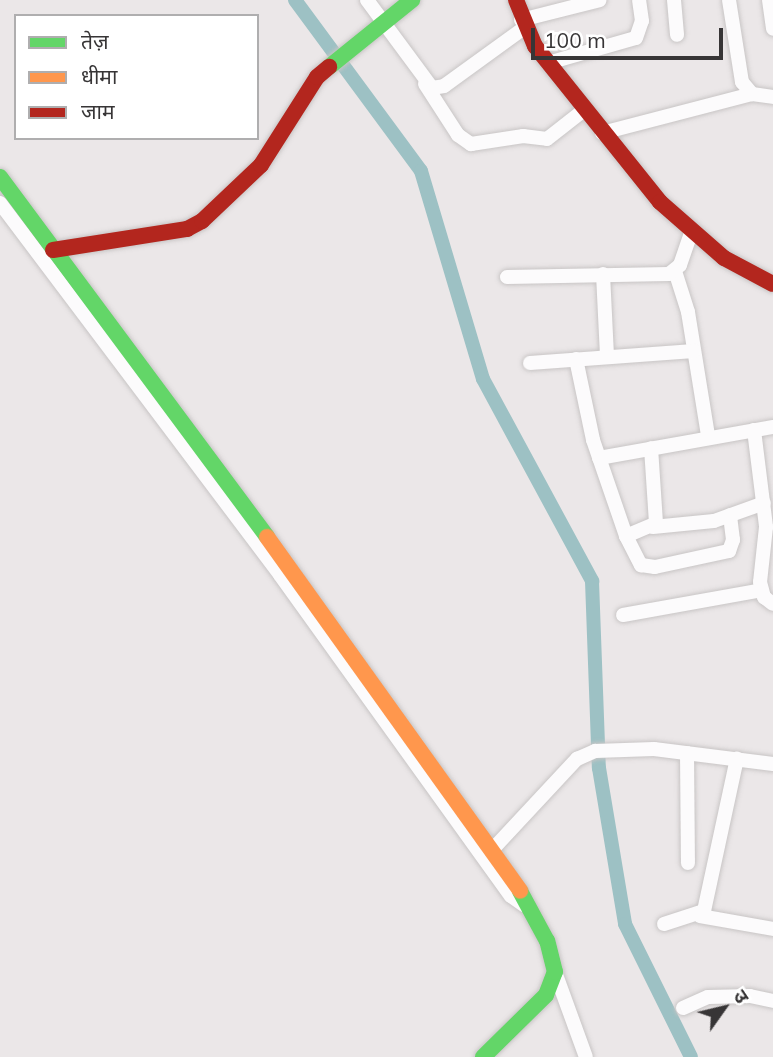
<!DOCTYPE html>
<html>
<head>
<meta charset="utf-8">
<style>
  body { margin:0 }
  #map { position:relative; width:773px; height:1057px; overflow:hidden; background:#ebe7e8; font-family:Mulish,"Noto Sans Devanagari",sans-serif }
  div>[style] { position:absolute }
  .canal>* { height:14px; margin:-7px; padding:0 7px; transform-origin:7px; border-radius:7px; background:#9dc1c4 }
  .roads { filter:drop-shadow(0 0 2px #c8c5c5) drop-shadow(0 0 2px #c8c5c5) }
  .street>* { height:14px; margin:-7px; padding:0 7px; transform-origin:7px; border-radius:7px; background:#fcfbfc }
  .fast>* { height:16px; margin:-8px; padding:0 8px; transform-origin:8px; border-radius:8px; background:#63d668 }
  .slow>* { height:16px; margin:-8px; padding:0 8px; transform-origin:8px; border-radius:8px; background:#ff974d }
  .jam>* { height:16px; margin:-8px; padding:0 8px; transform-origin:8px; border-radius:8px; background:#b3261e }
  span { translate:-50% -50%; white-space:nowrap; text-align:center; line-height:1.15; -webkit-text-stroke:7px #fff; paint-order:stroke }
  .legend { position:absolute; left:14px; top:14px; width:245px; height:126px; box-sizing:border-box; background:#fff; border:2px solid #afaeaf; margin:0; padding:9px 12px; list-style:none; font-size:21px; color:#373536 }
  .legend li { display:flex; align-items:center; gap:14px; height:35px }
  .legend b { width:35px; border:2px solid #afaeaf }
  .north { position:absolute; left:689px; top:973px; width:70px; height:70px; -webkit-text-stroke:5px #fff; paint-order:stroke; rotate:56deg; font-size:19px; font-weight:700; line-height:28px; text-align:center; color:#373536 }
  .north::after { content:''; display:block; margin:auto; width:24px; height:32px; background:#373536; clip-path:polygon(50% 0,100% 100%,50% 72%,0 100%) }
  .scale { position:absolute; left:531px; top:28px; width:192px; height:32px; box-sizing:border-box; border:4px solid #373536; border-top:0; padding-left:9px; font-size:21px; line-height:24px; white-space:nowrap; color:#373536; -webkit-text-stroke:5px #fff; paint-order:stroke }
</style>
</head>
<body>
<div id="map">
  <div class="canal">
    <i style="left:295px;top:0;width:212px;rotate:53.6deg"></i>
    <i style="left:421px;top:171px;width:217px;rotate:73.4deg"></i>
    <i style="left:483px;top:379px;width:230px;rotate:61.6deg"></i>
    <i style="left:592px;top:581px;width:187px;rotate:87.9deg"></i>
    <i style="left:599px;top:768px;width:158px;rotate:80.5deg"></i>
    <i style="left:625px;top:924px;width:148px;rotate:63.6deg"></i>
  </div>
  <div class="roads">
    <div class="street">
      <i style="left:367px;top:0;width:109px;rotate:53.5deg"></i>
      <i style="left:432px;top:88px;width:12px;rotate:-9deg"></i>
      <i style="left:444px;top:86px;width:99px;rotate:-35.9deg"></i>
      <i style="left:674px;top:0;width:35px;rotate:85deg"></i>
      <i style="left:729px;top:0;width:83px;rotate:81deg"></i>
      <i style="left:742px;top:82px;width:16px;rotate:50deg"></i>
      <i style="left:752px;top:94px;width:21px;rotate:8deg"></i>
      <i style="left:769px;top:0;width:29px;rotate:82deg"></i>
      <i style="left:521px;top:20px;width:81px;rotate:-14.2deg"></i>
      <i style="left:548px;top:63px;width:91px;rotate:-15.9deg"></i>
      <i style="left:636px;top:38px;width:18px;rotate:-71deg"></i>
      <i style="left:642px;top:21px;width:21px;rotate:-98deg"></i>
      <i style="left:425px;top:84px;width:61px;rotate:57.1deg"></i>
      <i style="left:458px;top:135px;width:16px;rotate:35deg"></i>
      <i style="left:471px;top:144px;width:53px;rotate:-8.7deg"></i>
      <i style="left:523px;top:136px;width:24px;rotate:7deg"></i>
      <i style="left:547px;top:139px;width:47px;rotate:-38.1deg"></i>
      <i style="left:602px;top:133px;width:155px;rotate:-14.6deg"></i>
      <i style="left:0;top:203px;width:466px;rotate:53deg"></i>
      <i style="left:280px;top:575px;width:395px;rotate:54.3deg"></i>
      <i style="left:511px;top:896px;width:16px;rotate:35deg"></i>
      <i style="left:675px;top:271px;width:43px;rotate:72.4deg"></i>
      <i style="left:688px;top:312px;width:126px;rotate:80.8deg"></i>
      <i style="left:603px;top:274px;width:83px;rotate:87.2deg"></i>
      <i style="left:507px;top:277px;width:162px;rotate:-1.1deg"></i>
      <i style="left:669px;top:274px;width:14px;rotate:-39deg"></i>
      <i style="left:680px;top:265px;width:34px;rotate:-71deg"></i>
      <i style="left:576px;top:359px;width:83px;rotate:78.1deg"></i>
      <i style="left:593px;top:440px;width:102px;rotate:71deg"></i>
      <i style="left:626px;top:536px;width:33px;rotate:63deg"></i>
      <i style="left:641px;top:565px;width:14px;rotate:8deg"></i>
      <i style="left:655px;top:567px;width:76px;rotate:-12.2deg"></i>
      <i style="left:729px;top:551px;width:12px;rotate:-70deg"></i>
      <i style="left:733px;top:540px;width:25px;rotate:-97deg"></i>
      <i style="left:530px;top:363px;width:164px;rotate:-4.2deg"></i>
      <i style="left:754px;top:430px;width:98px;rotate:82.9deg"></i>
      <i style="left:766px;top:527px;width:55px;rotate:96.2deg"></i>
      <i style="left:760px;top:582px;width:16px;rotate:75deg"></i>
      <i style="left:764px;top:597px;width:11px;rotate:38deg"></i>
      <i style="left:599px;top:458px;width:177px;rotate:-10.1deg"></i>
      <i style="left:653px;top:527px;width:61px;rotate:-5.6deg"></i>
      <i style="left:714px;top:521px;width:53px;rotate:-19.8deg"></i>
      <i style="left:626px;top:536px;width:33px;rotate:-23deg"></i>
      <i style="left:656px;top:523px;width:75px;rotate:-93.8deg"></i>
      <i style="left:623px;top:615px;width:141px;rotate:-10.2deg"></i>
      <i style="left:687px;top:753px;width:110px;rotate:89.5deg"></i>
      <i style="left:492px;top:850px;width:125px;rotate:-47deg"></i>
      <i style="left:577px;top:759px;width:20px;rotate:-24deg"></i>
      <i style="left:595px;top:751px;width:59px;rotate:-1.9deg"></i>
      <i style="left:654px;top:749px;width:120px;rotate:7.2deg"></i>
      <i style="left:700px;top:916px;width:74px;rotate:10.1deg"></i>
      <i style="left:664px;top:924px;width:42px;rotate:-18deg"></i>
      <i style="left:704px;top:911px;width:156px;rotate:-77.8deg"></i>
      <i style="left:555px;top:972px;width:90px;rotate:70deg"></i>
      <i style="left:683px;top:1008px;width:27px;rotate:-24deg"></i>
      <i style="left:708px;top:997px;width:42px;rotate:-1.4deg"></i>
      <i style="left:750px;top:996px;width:24px;rotate:12deg"></i>
    </div>
    <div class="fast">
      <i style="left:329px;top:67px;width:107px;rotate:-38.9deg"></i>
      <i style="left:0;top:177px;width:448px;rotate:53.4deg"></i>
      <i style="left:483px;top:1057px;width:88px;rotate:-44.5deg"></i>
      <i style="left:546px;top:995px;width:25px;rotate:-69deg"></i>
      <i style="left:555px;top:972px;width:32px;rotate:-104deg"></i>
      <i style="left:547px;top:941px;width:57px;rotate:-118.4deg"></i>
    </div>
    <div class="slow">
      <i style="left:267px;top:537px;width:435px;rotate:54.4deg"></i>
    </div>
    <div class="jam">
      <i style="left:516px;top:0;width:50px;rotate:67.6deg"></i>
      <i style="left:535px;top:46px;width:200px;rotate:51.3deg"></i>
      <i style="left:660px;top:202px;width:85px;rotate:41.2deg"></i>
      <i style="left:724px;top:258px;width:55px;rotate:28deg"></i>
      <i style="left:53px;top:250px;width:136px;rotate:-8.9deg"></i>
      <i style="left:187px;top:229px;width:17px;rotate:-28deg"></i>
      <i style="left:202px;top:221px;width:81px;rotate:-43.5deg"></i>
      <i style="left:261px;top:165px;width:104px;rotate:-57.5deg"></i>
      <i style="left:317px;top:77px;width:16px;rotate:-40deg"></i>
    </div>
  </div>
  <ul class="legend">
  <li><b style="height:9px;background:#63d668"></b>तेज़</li>
  <li><b style="height:9px;background:#ff974d"></b>धीमा</li>
  <li><b style="height:9px;background:#b3261e"></b>जाम</li>
  </ul>
  <div class="north">उ</div>
  <div class="scale">100 m</div>
</div>
</body>
</html>
